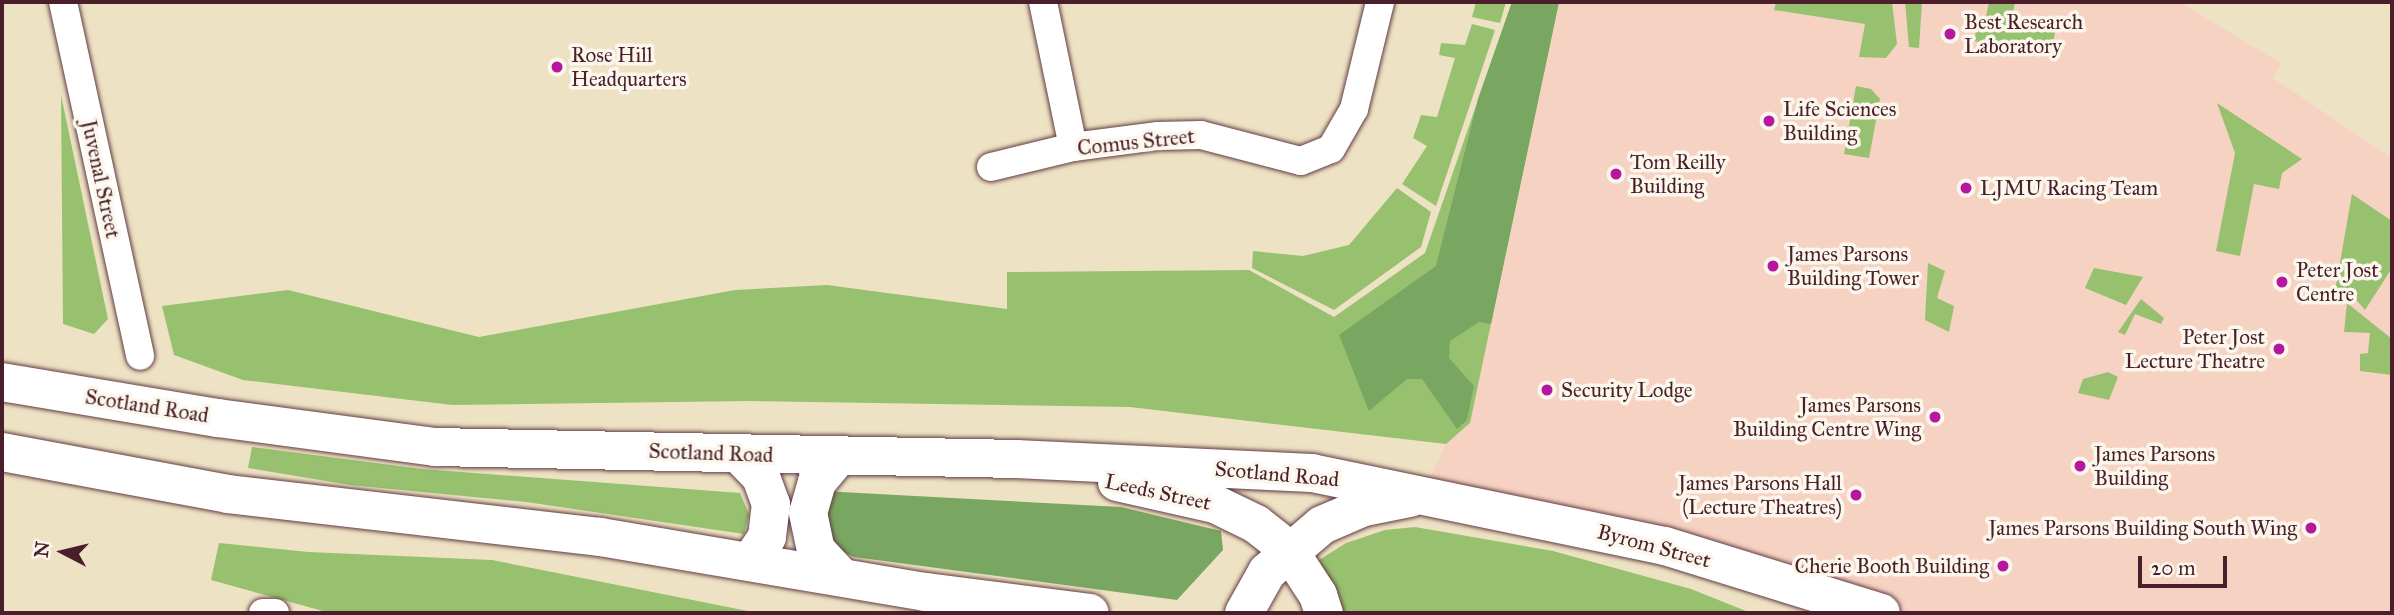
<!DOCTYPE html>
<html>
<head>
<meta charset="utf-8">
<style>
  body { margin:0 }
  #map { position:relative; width:2394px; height:615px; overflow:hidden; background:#eee2c4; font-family:"IM FELL Great Primer",serif }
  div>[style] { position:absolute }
  .built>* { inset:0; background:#f6d2c3 }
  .green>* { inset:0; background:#97c16e }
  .forest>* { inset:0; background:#79a761 }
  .roads { filter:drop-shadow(0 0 2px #633c42) drop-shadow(0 0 2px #633c42) }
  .minor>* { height:28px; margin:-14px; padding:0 14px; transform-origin:14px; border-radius:14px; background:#fff }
  .trunk>* { height:38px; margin:-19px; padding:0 19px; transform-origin:19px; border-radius:19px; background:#fff }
  .dots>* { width:19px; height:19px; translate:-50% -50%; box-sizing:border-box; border:4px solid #fbf7ec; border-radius:50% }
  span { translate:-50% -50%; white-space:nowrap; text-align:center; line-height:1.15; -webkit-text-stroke:7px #fbf7ec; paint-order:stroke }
  .poi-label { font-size:21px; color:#4a1f2b }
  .left { translate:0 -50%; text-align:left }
  .right { translate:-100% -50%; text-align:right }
  .street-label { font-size:21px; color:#4a1f2b }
  .frame { position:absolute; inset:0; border:4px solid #4a1f2b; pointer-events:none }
  .north { position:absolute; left:28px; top:517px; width:70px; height:70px; -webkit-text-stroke:5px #fbf7ec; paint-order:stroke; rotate:277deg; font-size:19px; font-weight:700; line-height:28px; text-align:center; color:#4a1f2b }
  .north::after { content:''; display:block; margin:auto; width:24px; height:32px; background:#4a1f2b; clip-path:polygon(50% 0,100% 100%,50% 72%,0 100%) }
  .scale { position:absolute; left:2138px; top:556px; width:89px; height:32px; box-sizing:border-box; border:4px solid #4a1f2b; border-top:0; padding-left:9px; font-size:21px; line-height:24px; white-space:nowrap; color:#4a1f2b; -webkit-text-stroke:5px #fbf7ec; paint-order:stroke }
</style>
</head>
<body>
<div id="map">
  <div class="built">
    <i style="clip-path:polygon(1559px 2px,2180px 2px,2282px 64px,2273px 78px,2392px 158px,2392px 613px,1881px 613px,1422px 495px,1446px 444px,1470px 423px)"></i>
  </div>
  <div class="green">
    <i style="clip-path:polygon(1476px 2px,1506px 2px,1500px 23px,1472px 17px)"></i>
    <i style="clip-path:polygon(1512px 2px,1559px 2px,1470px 423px,1446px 444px,1130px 407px,749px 401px,452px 405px,243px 380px,174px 355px,162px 306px,288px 290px,479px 337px,735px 290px,827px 285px,1007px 309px,1007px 272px,1249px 270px,1334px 317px,1425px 253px)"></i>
    <i style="clip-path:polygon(1776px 2px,1892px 2px,1897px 44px,1886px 58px,1859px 57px,1865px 24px,1774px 10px)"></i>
    <i style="clip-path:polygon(1905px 2px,1922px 2px,1919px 48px,1909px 47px)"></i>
    <i style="clip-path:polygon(1989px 2px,2015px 2px,2012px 19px,2056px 28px,2050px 57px,1974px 41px,1979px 16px,1986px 17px)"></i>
    <i style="clip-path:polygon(1472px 24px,1495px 30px,1436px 206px,1402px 184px,1427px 146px,1413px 138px,1421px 115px,1437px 117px,1455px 58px,1439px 55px,1441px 43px,1465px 45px)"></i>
    <i style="clip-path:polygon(1856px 86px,1871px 89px,1880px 99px,1869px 158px,1844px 154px)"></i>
    <i style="clip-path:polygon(61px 95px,108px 319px,94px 334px,63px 324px)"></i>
    <i style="clip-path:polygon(2217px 103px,2302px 159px,2282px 173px,2279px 189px,2254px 184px,2240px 256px,2216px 251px,2235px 153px)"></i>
    <i style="clip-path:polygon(1397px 188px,1431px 212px,1421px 247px,1334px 310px,1252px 268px,1253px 251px,1303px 256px,1349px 245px)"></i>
    <i style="clip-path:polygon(2352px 194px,2392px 221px,2392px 268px,2365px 310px,2352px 295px,2335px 291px)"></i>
    <i style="clip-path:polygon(1928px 263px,1945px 271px,1937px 298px,1954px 306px,1949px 332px,1925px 320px)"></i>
    <i style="clip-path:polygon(2094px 268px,2143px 277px,2126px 305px,2085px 288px)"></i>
    <i style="clip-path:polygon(2141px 299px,2164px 318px,2161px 324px,2135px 314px,2125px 335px,2118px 332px)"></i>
    <i style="clip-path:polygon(2347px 303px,2392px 339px,2392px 375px,2360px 371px,2360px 354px,2368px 353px,2370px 333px,2344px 332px)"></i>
    <i style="clip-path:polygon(2108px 372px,2118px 377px,2109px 400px,2078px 393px,2083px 379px)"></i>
    <i style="clip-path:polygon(252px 447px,422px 469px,740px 493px,749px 514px,744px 534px,526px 502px,350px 485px,248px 468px)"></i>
    <i style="clip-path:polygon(1415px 527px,1553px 551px,1691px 589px,1751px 613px,1344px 613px,1332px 581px,1316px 562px,1346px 543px,1385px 530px)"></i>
    <i style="clip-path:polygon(219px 543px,308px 552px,492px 560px,758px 613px,330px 613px,211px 580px)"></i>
  </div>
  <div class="forest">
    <i style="clip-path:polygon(1512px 2px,1559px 2px,1491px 324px,1479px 322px,1450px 341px,1449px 358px,1474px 386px,1467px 420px,1457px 429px,1422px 379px,1407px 379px,1369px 411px,1339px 335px,1436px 266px,1478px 99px)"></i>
    <i style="clip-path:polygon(822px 491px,1121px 507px,1221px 531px,1223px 550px,1177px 600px,854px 557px,833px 547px)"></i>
  </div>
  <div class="roads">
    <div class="minor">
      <i style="left:63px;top:2px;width:362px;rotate:77.7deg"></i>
      <i style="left:1043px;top:2px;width:148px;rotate:78.3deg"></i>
      <i style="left:991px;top:167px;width:84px;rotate:-13.7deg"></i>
      <i style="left:1073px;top:147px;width:86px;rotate:-7.4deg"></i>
      <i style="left:1158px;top:136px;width:43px;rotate:-1.3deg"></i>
      <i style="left:1201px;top:135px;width:103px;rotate:14.6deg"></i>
      <i style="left:1301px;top:161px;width:32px;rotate:-22deg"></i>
      <i style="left:1331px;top:149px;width:46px;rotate:-60.1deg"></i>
      <i style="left:1354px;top:109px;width:110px;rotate:-76.3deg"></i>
      <i style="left:263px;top:613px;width:12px"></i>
    </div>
    <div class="trunk">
      <i style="left:2px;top:382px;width:219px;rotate:9.5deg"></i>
      <i style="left:218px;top:418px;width:219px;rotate:7.6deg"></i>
      <i style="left:435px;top:447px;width:581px;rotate:1.18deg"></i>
      <i style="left:1016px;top:459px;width:296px;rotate:2.7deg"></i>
      <i style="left:1312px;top:473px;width:360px;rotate:11.7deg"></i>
      <i style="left:1665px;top:546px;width:226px;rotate:17.2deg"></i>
      <i style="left:2px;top:452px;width:230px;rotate:10.5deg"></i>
      <i style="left:228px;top:494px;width:374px;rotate:6.6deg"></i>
      <i style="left:600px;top:537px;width:331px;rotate:9.6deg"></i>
      <i style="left:926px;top:592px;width:165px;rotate:7.3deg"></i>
      <i style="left:738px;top:453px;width:33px;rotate:46deg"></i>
      <i style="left:761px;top:477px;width:29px;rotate:70deg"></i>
      <i style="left:771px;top:504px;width:33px;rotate:97deg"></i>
      <i style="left:767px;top:537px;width:30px;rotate:124deg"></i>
      <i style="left:838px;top:457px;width:33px;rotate:130deg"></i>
      <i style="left:817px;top:482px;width:32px;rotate:106deg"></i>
      <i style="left:808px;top:513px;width:38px;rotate:78deg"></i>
      <i style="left:816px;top:550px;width:37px;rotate:47deg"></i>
      <i style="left:1117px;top:482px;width:100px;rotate:12.7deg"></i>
      <i style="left:1215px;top:504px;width:46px;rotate:26deg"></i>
      <i style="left:1256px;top:524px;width:41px;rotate:38deg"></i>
      <i style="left:1288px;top:549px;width:55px;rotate:56.9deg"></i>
      <i style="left:1318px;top:595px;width:19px;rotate:72deg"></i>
      <i style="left:1244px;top:613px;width:47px;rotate:-60.7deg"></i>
      <i style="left:1267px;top:572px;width:72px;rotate:-40.5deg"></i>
      <i style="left:1322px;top:525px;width:46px;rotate:-23.2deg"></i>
      <i style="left:1364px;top:507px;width:47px;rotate:-11.1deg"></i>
    </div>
  </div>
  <div class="dots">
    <i style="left:1950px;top:34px;background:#b5179e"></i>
    <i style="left:557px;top:67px;background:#b5179e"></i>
    <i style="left:1769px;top:121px;background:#b5179e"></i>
    <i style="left:1616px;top:174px;background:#b5179e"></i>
    <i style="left:1966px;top:188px;background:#b5179e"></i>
    <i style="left:1773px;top:266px;background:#b5179e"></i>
    <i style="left:2282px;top:282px;background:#b5179e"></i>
    <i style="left:2279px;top:349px;background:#b5179e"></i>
    <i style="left:1547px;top:390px;background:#b5179e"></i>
    <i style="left:1935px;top:417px;background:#b5179e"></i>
    <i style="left:2080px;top:466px;background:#b5179e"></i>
    <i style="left:1856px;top:495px;background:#b5179e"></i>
    <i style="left:2311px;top:528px;background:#b5179e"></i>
    <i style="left:2003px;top:566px;background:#b5179e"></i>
  </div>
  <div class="poi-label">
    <span class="left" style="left:1964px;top:34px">Best Research<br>Laboratory</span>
    <span class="left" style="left:571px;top:67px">Rose Hill<br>Headquarters</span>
    <span class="left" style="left:1783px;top:121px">Life Sciences<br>Building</span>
    <span class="left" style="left:1630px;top:174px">Tom Reilly<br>Building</span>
    <span class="left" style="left:1980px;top:188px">LJMU Racing Team</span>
    <span class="left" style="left:1787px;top:266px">James Parsons<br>Building Tower</span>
    <span class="left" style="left:2296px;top:282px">Peter Jost<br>Centre</span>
    <span class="right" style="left:2265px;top:349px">Peter Jost<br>Lecture Theatre</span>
    <span class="left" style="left:1561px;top:390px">Security Lodge</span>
    <span class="right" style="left:1921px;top:417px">James Parsons<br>Building Centre Wing</span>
    <span class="left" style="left:2094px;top:466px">James Parsons<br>Building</span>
    <span class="right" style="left:1842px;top:495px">James Parsons Hall<br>(Lecture Theatres)</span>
    <span class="right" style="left:2297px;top:528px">James Parsons Building South Wing</span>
    <span class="right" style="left:1989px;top:566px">Cherie Booth Building</span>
  </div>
  <div class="street-label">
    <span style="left:1136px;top:142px;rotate:-6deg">Comus Street</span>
    <span style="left:101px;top:179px;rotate:78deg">Juvenal Street</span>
    <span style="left:147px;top:406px;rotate:9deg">Scotland Road</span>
    <span style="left:711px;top:453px;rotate:2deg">Scotland Road</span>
    <span style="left:1277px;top:474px;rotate:5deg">Scotland Road</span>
    <span style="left:1158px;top:492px;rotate:12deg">Leeds Street</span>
    <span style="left:1654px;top:546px;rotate:15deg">Byrom Street</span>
  </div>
  <div class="frame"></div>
  <div class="north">N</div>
  <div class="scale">20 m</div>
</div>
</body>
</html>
